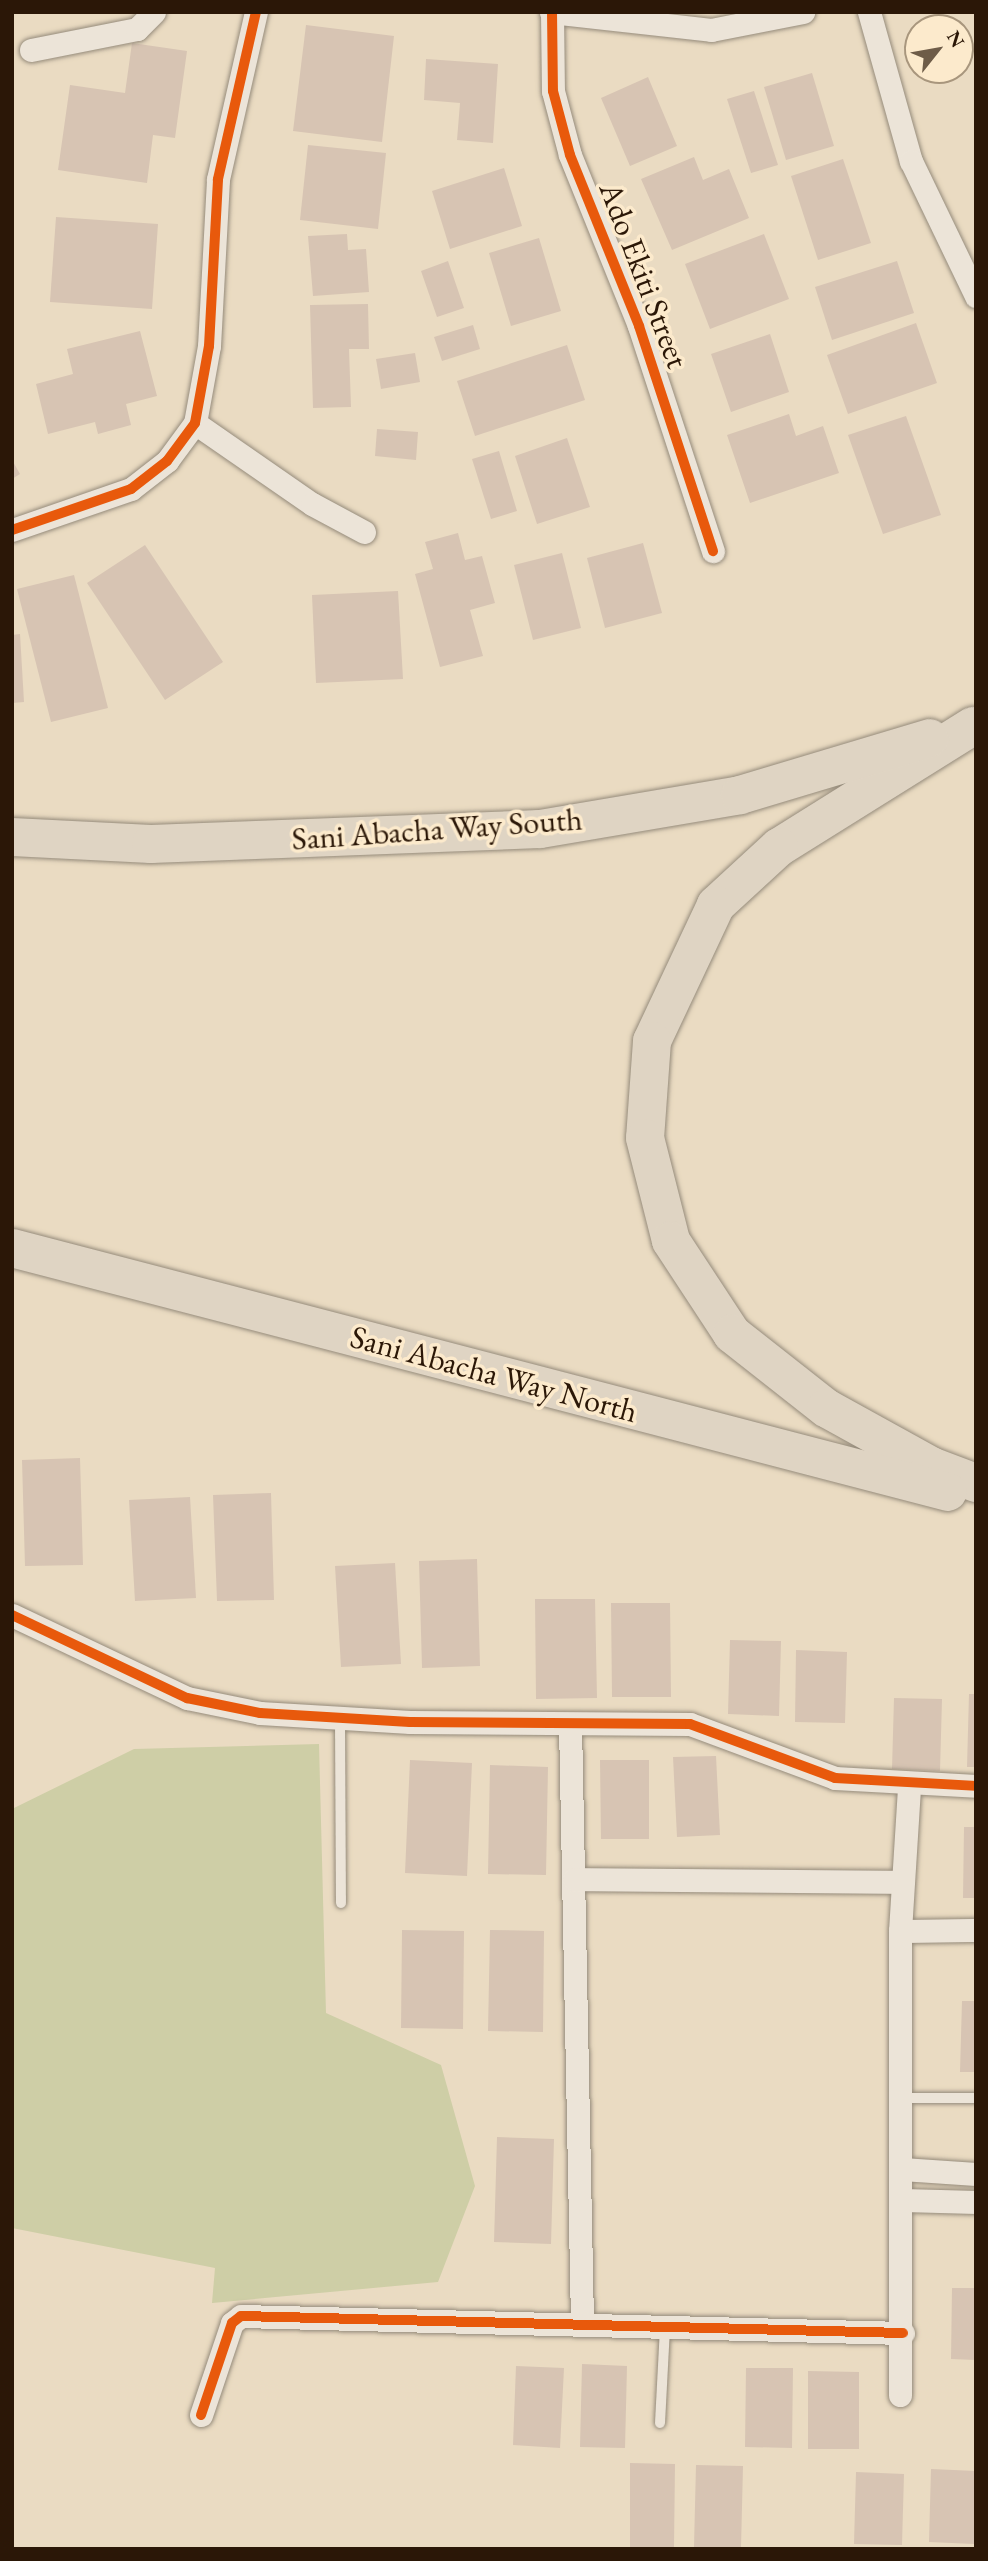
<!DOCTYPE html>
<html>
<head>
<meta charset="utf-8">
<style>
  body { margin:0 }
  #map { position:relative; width:988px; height:2561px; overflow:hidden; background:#eadbc2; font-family:"EB Garamond",serif }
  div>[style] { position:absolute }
  .green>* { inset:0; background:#cecea6 }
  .building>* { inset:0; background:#d7c4b3 }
  .roads { filter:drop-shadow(0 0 2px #958b7b) drop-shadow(0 0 2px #958b7b) }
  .service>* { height:10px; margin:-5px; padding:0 5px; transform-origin:5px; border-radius:5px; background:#ece4d8 }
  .minor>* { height:23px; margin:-11.5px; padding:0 11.5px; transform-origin:11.5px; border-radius:11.5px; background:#ece4d8 }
  .motorway>* { height:38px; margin:-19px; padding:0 19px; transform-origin:19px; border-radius:19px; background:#dfd4c3 }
  .cycleway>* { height:10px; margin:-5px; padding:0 5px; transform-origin:5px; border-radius:5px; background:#e8590c }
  span { translate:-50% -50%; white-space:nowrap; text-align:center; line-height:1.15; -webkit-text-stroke:7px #fceacc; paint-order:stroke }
  .street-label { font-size:32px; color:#2b1707 }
  .frame { position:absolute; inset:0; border:14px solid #2b1707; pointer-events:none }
  .north { position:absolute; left:904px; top:14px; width:70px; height:70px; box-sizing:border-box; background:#fceacc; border:2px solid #a8967d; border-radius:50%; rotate:59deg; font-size:19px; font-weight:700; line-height:28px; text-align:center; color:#2b1707 }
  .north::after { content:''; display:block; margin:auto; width:24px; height:32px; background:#6e5c48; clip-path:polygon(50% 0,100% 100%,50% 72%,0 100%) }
</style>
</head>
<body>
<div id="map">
  <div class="green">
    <i style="clip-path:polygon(319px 1744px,326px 2013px,441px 2065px,475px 2186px,438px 2282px,212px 2303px,215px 2268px,12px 2228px,12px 1809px,134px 1749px)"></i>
  </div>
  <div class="building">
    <i style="clip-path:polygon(306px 25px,394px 36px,382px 142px,293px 131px)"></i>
    <i style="clip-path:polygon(132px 43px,187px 51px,175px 138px,153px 135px,147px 183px,58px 170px,70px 85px,125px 93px)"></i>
    <i style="clip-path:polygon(426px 59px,498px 64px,493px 143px,457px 140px,460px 103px,424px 100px)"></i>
    <i style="clip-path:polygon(812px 73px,834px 146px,786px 160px,764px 87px)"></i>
    <i style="clip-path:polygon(648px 77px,677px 146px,630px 166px,601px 98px)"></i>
    <i style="clip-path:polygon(754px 91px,778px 165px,751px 173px,727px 99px)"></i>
    <i style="clip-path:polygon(308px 145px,386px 153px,378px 229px,300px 220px)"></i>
    <i style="clip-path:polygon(694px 157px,703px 180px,729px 169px,749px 218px,672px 250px,641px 179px)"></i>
    <i style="clip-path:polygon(843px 159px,871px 243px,818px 260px,791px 176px)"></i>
    <i style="clip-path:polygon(504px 168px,522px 226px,450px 249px,432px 191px)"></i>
    <i style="clip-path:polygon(56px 217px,158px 224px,152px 309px,50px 302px)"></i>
    <i style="clip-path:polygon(347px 234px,348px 250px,366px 249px,369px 292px,313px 296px,308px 236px)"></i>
    <i style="clip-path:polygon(764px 234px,789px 299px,710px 329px,685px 264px)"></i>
    <i style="clip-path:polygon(539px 238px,561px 311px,511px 326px,489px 253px)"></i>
    <i style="clip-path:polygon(448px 261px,464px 308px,437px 317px,421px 271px)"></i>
    <i style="clip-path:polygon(897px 261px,914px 313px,832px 340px,815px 287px)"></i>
    <i style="clip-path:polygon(368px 304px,369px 349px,349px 349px,351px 407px,313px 408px,310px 305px)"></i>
    <i style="clip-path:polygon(916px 323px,937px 383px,848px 414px,827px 355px)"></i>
    <i style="clip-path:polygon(473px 325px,480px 349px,442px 361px,434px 337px)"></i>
    <i style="clip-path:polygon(140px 331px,157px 396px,126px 404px,131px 425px,98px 434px,95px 422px,48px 434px,36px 384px,73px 374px,67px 349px)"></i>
    <i style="clip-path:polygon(770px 334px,789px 392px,731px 412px,711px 354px)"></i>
    <i style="clip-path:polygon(567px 345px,585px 400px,475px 436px,457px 381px)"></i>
    <i style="clip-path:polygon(415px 353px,420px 382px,381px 389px,376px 359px)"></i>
    <i style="clip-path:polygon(789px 414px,796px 436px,823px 426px,839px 473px,750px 503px,727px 435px)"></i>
    <i style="clip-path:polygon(906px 416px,941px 515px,883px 534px,848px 435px)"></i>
    <i style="clip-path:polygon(377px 429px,418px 432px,416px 460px,375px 456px)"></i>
    <i style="clip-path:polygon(567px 438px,590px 507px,537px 524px,515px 456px)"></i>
    <i style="clip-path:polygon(499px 451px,517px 511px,491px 519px,472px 459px)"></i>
    <i style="clip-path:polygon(12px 460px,20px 474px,12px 479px)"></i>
    <i style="clip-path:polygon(458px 533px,465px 560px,482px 556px,495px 603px,470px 610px,483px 656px,440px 667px,415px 574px,433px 569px,425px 542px)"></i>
    <i style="clip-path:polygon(643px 543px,662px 613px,605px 628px,587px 558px)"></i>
    <i style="clip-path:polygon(145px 545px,223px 662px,165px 700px,87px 583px)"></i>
    <i style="clip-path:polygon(562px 553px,581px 628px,533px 640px,514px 565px)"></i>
    <i style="clip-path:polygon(74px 575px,108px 708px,51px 722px,17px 589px)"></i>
    <i style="clip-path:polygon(398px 591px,403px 679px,316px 683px,312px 595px)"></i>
    <i style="clip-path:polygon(20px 634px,24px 702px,12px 703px,12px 635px)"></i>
    <i style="clip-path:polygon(80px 1458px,83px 1565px,25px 1566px,22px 1460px)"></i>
    <i style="clip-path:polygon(271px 1493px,274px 1600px,217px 1601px,213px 1495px)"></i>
    <i style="clip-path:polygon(190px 1497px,196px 1598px,135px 1601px,129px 1500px)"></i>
    <i style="clip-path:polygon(477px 1559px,480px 1666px,422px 1668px,419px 1561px)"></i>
    <i style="clip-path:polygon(395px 1563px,401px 1664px,341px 1667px,335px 1566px)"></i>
    <i style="clip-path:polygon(535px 1599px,595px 1599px,597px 1698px,536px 1699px)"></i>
    <i style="clip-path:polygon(611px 1603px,670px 1603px,671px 1697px,612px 1697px)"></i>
    <i style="clip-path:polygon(730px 1640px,781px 1641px,779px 1716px,728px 1714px)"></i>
    <i style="clip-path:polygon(796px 1650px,847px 1652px,845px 1723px,795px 1722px)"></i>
    <i style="clip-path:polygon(969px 1694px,976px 1694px,976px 1767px,967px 1767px)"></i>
    <i style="clip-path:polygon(894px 1698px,942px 1699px,940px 1771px,892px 1769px)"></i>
    <i style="clip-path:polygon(716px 1756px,720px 1835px,677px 1837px,673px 1757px)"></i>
    <i style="clip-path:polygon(410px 1760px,472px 1763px,467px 1876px,405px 1873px)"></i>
    <i style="clip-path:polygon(600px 1760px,649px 1760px,649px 1839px,601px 1839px)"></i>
    <i style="clip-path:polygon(490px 1765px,548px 1767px,546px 1875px,488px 1874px)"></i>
    <i style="clip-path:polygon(964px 1827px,976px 1827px,976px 1898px,963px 1898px)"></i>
    <i style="clip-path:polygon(402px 1930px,464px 1931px,463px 2029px,401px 2028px)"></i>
    <i style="clip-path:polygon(490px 1930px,544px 1931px,543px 2032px,488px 2031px)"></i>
    <i style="clip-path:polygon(962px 2001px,976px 2001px,976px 2072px,960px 2072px)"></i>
    <i style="clip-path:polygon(497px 2137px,554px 2139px,551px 2244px,494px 2242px)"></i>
    <i style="clip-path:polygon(952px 2288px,976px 2288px,976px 2360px,951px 2359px)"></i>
    <i style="clip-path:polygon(582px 2364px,627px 2366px,625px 2448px,580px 2447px)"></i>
    <i style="clip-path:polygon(516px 2366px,564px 2368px,560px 2448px,513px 2445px)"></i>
    <i style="clip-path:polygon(746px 2368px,793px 2368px,792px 2448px,745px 2447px)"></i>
    <i style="clip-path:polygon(808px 2371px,859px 2372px,859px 2449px,808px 2449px)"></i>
    <i style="clip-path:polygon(630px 2463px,675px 2464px,674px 2547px,630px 2547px)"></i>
    <i style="clip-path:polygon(696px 2465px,743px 2466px,741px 2548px,694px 2547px)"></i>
    <i style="clip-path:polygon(931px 2469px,976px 2471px,974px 2544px,929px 2542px)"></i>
    <i style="clip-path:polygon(856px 2472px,904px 2474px,902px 2545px,854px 2544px)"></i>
  </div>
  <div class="roads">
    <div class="service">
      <i style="left:340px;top:1720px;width:183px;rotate:89.7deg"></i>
      <i style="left:902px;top:2098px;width:74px"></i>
      <i style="left:660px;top:2423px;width:96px;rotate:-87deg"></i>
    </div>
    <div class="minor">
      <i style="left:551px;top:12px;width:161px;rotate:6.4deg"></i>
      <i style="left:711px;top:30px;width:94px;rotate:-11.1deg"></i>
      <i style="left:552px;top:12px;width:79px;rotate:89.3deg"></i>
      <i style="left:553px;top:91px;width:66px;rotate:75.1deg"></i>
      <i style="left:570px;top:155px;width:184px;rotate:68deg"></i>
      <i style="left:639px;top:326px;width:237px;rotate:71.8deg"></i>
      <i style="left:869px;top:12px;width:155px;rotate:74.3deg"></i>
      <i style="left:911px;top:161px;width:150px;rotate:64.3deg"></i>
      <i style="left:31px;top:50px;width:108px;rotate:-11.2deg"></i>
      <i style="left:137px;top:29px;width:24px;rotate:-45deg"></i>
      <i style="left:195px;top:423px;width:142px;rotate:34.7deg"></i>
      <i style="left:312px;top:504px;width:59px;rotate:28.3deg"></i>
      <i style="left:12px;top:530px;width:126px;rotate:-19deg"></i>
      <i style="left:131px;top:489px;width:46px;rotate:-37.9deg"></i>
      <i style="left:167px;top:461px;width:47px;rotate:-53.6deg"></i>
      <i style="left:195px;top:423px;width:78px;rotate:-79.7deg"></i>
      <i style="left:209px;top:346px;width:167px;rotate:-86.9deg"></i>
      <i style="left:218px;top:179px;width:171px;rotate:-77.2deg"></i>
      <i style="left:12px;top:1615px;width:194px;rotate:25.4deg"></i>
      <i style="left:187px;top:1698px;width:75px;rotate:11.6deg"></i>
      <i style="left:260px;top:1713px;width:150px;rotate:3.4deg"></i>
      <i style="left:410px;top:1722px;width:280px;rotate:0.4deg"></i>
      <i style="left:690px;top:1724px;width:155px;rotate:20.4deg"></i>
      <i style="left:835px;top:1778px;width:141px;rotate:3.2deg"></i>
      <i style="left:570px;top:1724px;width:597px;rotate:88.85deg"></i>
      <i style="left:574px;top:1879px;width:328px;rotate:0.5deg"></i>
      <i style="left:900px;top:1931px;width:76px;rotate:-0.8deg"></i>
      <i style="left:902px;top:2169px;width:74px;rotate:3.9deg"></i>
      <i style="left:903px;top:2200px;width:73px;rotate:1.6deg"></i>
      <i style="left:900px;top:2395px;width:464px;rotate:-90deg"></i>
      <i style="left:900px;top:1931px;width:145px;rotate:-86.4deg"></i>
      <i style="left:201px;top:2415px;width:97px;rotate:-71.4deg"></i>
      <i style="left:232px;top:2323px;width:11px;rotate:-38deg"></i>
      <i style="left:241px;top:2316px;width:662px;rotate:1.47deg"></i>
    </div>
    <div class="motorway">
      <i style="left:973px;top:726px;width:229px;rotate:148deg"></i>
      <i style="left:779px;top:847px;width:86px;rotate:137.4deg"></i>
      <i style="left:716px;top:905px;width:150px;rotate:115.2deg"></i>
      <i style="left:652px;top:1041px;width:97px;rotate:94.1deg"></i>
      <i style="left:645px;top:1138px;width:106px;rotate:75.8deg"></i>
      <i style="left:671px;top:1241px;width:111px;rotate:56.7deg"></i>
      <i style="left:732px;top:1334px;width:120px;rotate:38.2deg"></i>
      <i style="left:826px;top:1408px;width:120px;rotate:28.9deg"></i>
      <i style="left:931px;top:1466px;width:48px;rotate:20.7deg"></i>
      <i style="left:12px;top:837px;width:139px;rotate:2.9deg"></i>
      <i style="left:151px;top:844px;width:389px;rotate:-2.2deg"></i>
      <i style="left:540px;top:829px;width:203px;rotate:-9.6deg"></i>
      <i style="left:740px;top:795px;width:198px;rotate:-16.7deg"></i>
      <i style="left:12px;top:1248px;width:967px;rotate:14.61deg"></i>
    </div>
  </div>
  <div class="cycleway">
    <i style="left:552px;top:12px;width:79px;rotate:89.3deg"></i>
    <i style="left:553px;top:91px;width:66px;rotate:75.1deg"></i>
    <i style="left:570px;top:155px;width:184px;rotate:68deg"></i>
    <i style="left:639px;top:326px;width:237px;rotate:71.8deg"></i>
    <i style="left:12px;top:530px;width:126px;rotate:-19deg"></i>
    <i style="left:131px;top:489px;width:46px;rotate:-37.9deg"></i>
    <i style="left:167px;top:461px;width:47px;rotate:-53.6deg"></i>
    <i style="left:195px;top:423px;width:78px;rotate:-79.7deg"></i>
    <i style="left:209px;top:346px;width:167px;rotate:-86.9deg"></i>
    <i style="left:218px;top:179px;width:171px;rotate:-77.2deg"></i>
    <i style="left:12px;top:1615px;width:194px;rotate:25.4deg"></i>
    <i style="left:187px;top:1698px;width:75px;rotate:11.6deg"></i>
    <i style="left:260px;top:1713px;width:150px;rotate:3.4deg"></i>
    <i style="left:410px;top:1722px;width:280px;rotate:0.4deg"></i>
    <i style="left:690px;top:1724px;width:155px;rotate:20.4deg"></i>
    <i style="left:835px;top:1778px;width:141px;rotate:3.2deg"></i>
    <i style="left:201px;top:2415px;width:97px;rotate:-71.4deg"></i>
    <i style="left:232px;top:2323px;width:11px;rotate:-38deg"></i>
    <i style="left:241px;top:2316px;width:662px;rotate:1.47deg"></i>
  </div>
  <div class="street-label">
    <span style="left:644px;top:275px;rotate:69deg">Ado Ekiti Street</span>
    <span style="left:437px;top:829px;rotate:-4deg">Sani Abacha Way South</span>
    <span style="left:494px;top:1374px;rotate:15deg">Sani Abacha Way North</span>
  </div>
  <div class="frame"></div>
  <div class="north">N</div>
</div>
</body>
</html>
